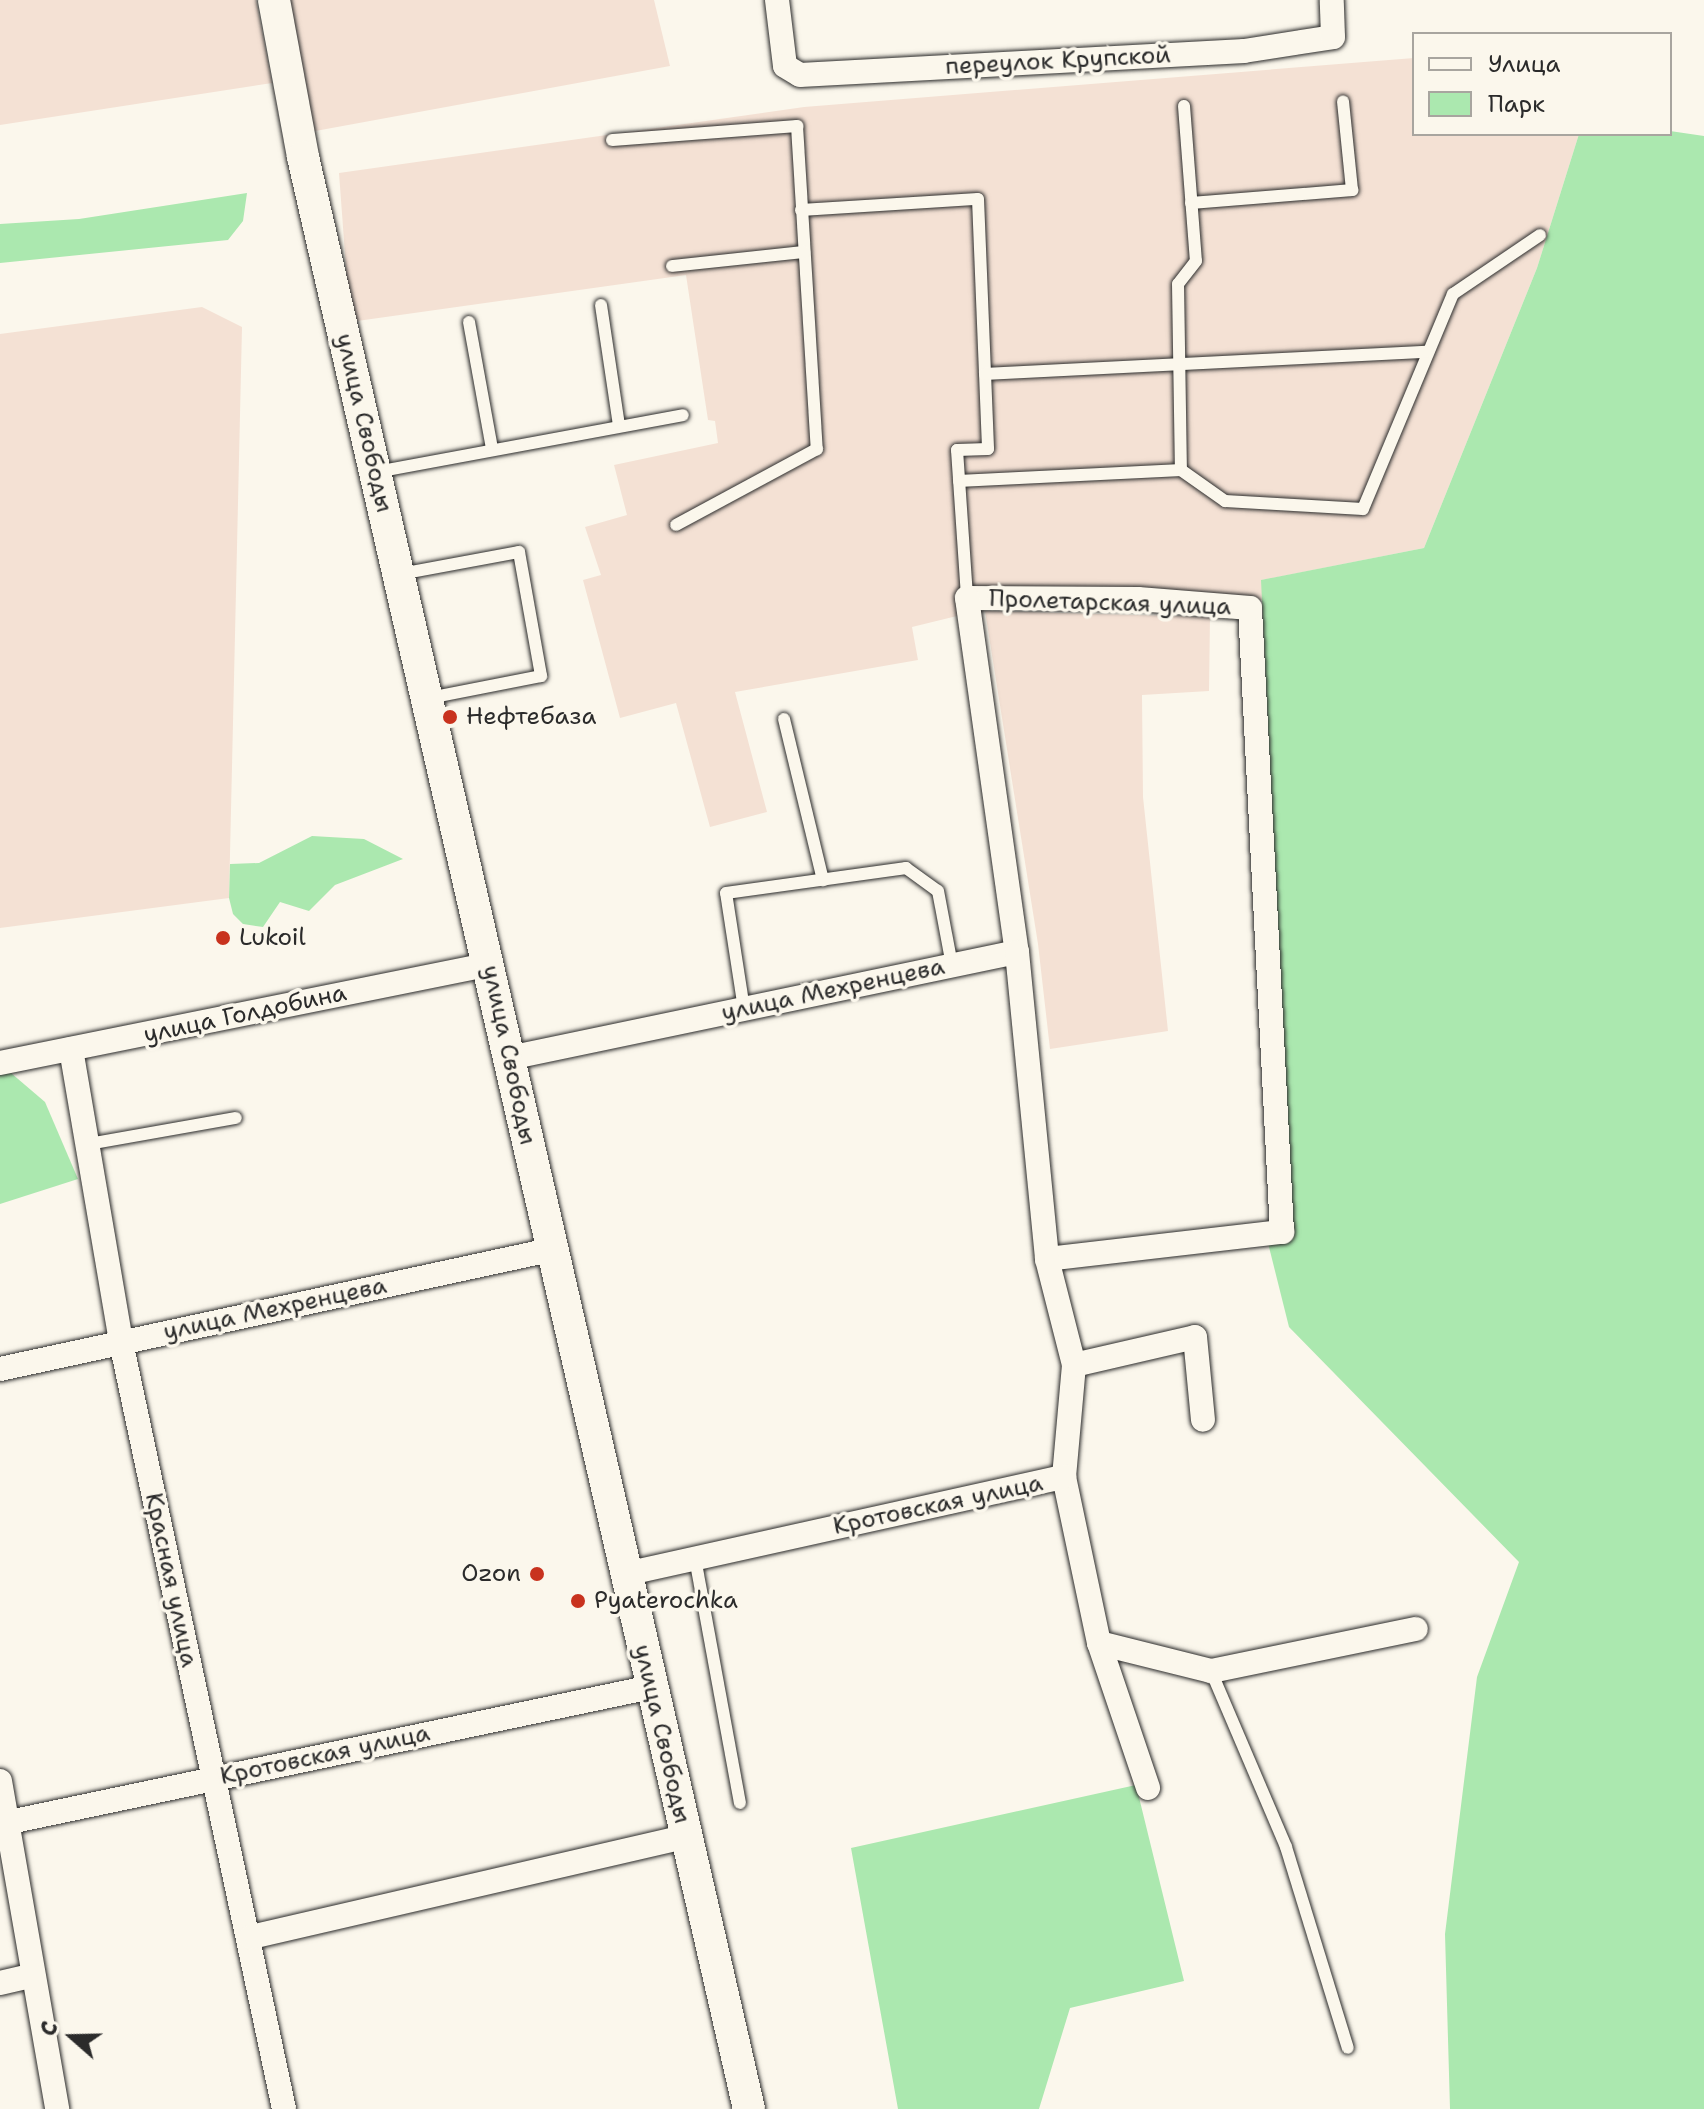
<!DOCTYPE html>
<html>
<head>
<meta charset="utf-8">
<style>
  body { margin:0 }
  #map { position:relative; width:1704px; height:2109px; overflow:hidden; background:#fbf7ec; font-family:"Shantell Sans",sans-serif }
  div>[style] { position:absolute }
  .built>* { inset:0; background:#f4e1d4 }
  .green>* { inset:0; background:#abe8af }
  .roads { filter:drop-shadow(0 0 2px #2b2b2b) drop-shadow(0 0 2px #2b2b2b) }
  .service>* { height:12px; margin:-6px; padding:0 6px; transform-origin:6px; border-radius:6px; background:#fbf7ec }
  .minor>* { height:24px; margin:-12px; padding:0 12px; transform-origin:12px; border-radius:12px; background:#fbf7ec }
  .secondary>* { height:32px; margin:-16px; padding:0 16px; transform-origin:16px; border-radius:16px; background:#fbf7ec }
  .dots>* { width:22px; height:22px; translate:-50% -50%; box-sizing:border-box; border:4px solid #fbf7ec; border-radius:50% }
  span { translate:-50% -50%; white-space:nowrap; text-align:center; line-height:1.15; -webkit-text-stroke:7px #fbf7ec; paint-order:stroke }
  .street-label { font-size:24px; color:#2b2b2b }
  .poi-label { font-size:24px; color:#2b2b2b }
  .left { translate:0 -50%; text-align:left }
  .right { translate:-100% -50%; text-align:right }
  .legend { position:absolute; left:1412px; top:32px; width:260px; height:104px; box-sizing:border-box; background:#fbf7ec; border:2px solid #a8a59f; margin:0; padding:10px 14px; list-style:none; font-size:24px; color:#2b2b2b }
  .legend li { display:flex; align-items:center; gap:16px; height:40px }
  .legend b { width:40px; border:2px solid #a8a59f }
  .north { position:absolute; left:32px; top:1997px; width:80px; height:80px; -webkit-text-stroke:6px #fbf7ec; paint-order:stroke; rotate:290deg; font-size:22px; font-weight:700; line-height:32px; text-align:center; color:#2b2b2b }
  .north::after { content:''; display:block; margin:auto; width:28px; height:36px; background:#2b2b2b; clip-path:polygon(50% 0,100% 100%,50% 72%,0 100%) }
</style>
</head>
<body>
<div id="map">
  <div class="built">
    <i style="clip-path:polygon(0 0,256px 0,272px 83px,0 125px)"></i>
    <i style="clip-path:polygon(286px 0,654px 0,670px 66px,310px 132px)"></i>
    <i style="clip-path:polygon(1414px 58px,1414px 134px,1579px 134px,1537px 268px,1424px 548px,1262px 580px,1262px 600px,1141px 593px,960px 593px,961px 615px,912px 627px,918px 660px,735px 692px,767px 812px,710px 827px,676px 703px,620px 718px,583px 580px,601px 575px,585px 527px,627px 515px,614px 465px,718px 443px,715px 421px,708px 420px,686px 275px,350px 322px,339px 173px,804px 107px)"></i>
    <i style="clip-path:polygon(202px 307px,242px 327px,229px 898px,0 928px,0 334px)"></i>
    <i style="clip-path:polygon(985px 611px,1210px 617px,1209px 691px,1142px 695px,1143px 797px,1168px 1031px,1050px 1049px,1038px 944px)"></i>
  </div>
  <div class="green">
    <i style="clip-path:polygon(1670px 131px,1704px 136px,1704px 2109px,1450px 2109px,1445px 1934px,1477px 1677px,1519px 1562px,1289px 1327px,1268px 1243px,1292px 1230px,1261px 580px,1424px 548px,1537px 268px,1579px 134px)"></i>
    <i style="clip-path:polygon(247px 193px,243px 221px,228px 240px,0 263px,0 224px,79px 219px)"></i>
    <i style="clip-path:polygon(312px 836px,364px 839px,403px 859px,335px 885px,309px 911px,280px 902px,263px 927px,243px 924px,233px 914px,229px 898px,230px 864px,259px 863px)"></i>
    <i style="clip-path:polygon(11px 1073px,45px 1102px,78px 1179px,0 1204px,0 1074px)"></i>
    <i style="clip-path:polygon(1136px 1785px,1184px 1981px,1070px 2008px,1039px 2109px,898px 2109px,851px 1848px)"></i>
  </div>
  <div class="roads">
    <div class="service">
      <i style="left:1184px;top:106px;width:155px;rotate:85.6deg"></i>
      <i style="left:1196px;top:261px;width:29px;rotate:128deg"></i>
      <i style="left:1178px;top:284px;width:186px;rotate:89.1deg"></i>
      <i style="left:1181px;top:470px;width:54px;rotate:35.2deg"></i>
      <i style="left:1225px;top:501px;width:138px;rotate:3.3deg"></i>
      <i style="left:1363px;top:509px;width:233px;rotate:-67.3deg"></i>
      <i style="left:1453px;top:294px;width:105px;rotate:-34.1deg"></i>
      <i style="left:612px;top:140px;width:186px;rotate:-4.3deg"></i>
      <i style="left:797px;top:126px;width:324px;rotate:86.5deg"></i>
      <i style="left:817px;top:449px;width:160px;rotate:151.7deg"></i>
      <i style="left:1191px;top:203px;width:162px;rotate:-4.6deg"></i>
      <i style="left:1352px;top:190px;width:89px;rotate:-95.8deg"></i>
      <i style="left:801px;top:210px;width:177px;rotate:-3.6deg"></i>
      <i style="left:978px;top:199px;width:250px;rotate:87.7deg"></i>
      <i style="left:988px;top:449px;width:31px;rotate:178deg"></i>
      <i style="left:957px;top:450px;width:148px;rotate:86.1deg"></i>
      <i style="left:672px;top:266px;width:133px;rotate:-6.1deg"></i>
      <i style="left:601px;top:305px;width:122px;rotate:81.5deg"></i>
      <i style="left:469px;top:322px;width:129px;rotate:79.7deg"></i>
      <i style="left:985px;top:374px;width:441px;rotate:-2.9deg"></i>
      <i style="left:376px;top:472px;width:312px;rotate:-10.5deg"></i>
      <i style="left:959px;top:481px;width:222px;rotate:-2.8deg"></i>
      <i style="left:400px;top:574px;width:121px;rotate:-10.5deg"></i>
      <i style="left:519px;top:552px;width:126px;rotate:79.9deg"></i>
      <i style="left:541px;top:676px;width:114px;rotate:168.9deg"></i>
      <i style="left:784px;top:719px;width:166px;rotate:76.4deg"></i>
      <i style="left:744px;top:1009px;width:117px;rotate:-98.8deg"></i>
      <i style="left:726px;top:893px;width:182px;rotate:-7.9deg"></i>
      <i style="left:906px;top:868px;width:39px;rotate:36deg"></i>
      <i style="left:938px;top:891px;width:75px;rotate:79.3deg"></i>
      <i style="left:88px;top:1144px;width:150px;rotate:-10deg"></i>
      <i style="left:695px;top:1558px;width:249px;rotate:79.6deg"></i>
      <i style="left:1211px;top:1671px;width:191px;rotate:66.9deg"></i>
      <i style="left:1286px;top:1847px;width:210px;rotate:72.9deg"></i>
    </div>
    <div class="minor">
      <i style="left:777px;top:0;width:66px;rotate:83.1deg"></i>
      <i style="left:785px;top:66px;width:17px;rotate:31deg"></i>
      <i style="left:800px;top:75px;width:445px;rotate:-3.1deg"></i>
      <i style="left:1244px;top:51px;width:90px;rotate:-8.9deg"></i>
      <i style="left:1333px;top:37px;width:37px;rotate:-92deg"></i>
      <i style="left:71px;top:1049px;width:297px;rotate:80.3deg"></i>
      <i style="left:121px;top:1342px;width:784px;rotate:78deg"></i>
      <i style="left:509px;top:1058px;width:519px;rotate:-11.79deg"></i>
      <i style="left:0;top:1063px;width:501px;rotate:-11.4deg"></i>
      <i style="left:1047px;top:1259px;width:237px;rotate:-6.6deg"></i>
      <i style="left:1282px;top:1232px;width:625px;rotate:-92.94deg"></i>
      <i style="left:1250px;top:608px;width:112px;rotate:-175.4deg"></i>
      <i style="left:1138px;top:599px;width:171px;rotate:-179.7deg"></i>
      <i style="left:967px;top:598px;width:358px;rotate:82deg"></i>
      <i style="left:1017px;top:952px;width:308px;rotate:84.4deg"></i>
      <i style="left:1047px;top:1259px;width:109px;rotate:75.7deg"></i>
      <i style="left:1074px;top:1365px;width:112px;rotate:95.1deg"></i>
      <i style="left:1064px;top:1477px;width:170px;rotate:78.1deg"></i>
      <i style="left:1099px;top:1643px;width:153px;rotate:71.3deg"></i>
      <i style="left:1074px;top:1365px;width:124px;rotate:-13deg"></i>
      <i style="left:1195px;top:1337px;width:83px;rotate:84.5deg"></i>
      <i style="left:0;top:1369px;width:563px;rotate:-12.21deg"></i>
      <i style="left:625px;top:1574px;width:450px;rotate:-12.5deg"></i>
      <i style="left:1099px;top:1643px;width:115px;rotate:14deg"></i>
      <i style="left:1211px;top:1671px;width:209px;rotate:-11.6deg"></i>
      <i style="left:0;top:1781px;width:333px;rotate:80.1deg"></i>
      <i style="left:0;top:1824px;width:665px;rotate:-11.88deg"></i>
      <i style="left:251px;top:1937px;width:448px;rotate:-13deg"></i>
      <i style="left:0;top:1983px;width:32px;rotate:-13deg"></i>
    </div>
    <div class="secondary">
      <i style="left:274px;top:0;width:160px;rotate:79.5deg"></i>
      <i style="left:303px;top:157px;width:2002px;rotate:77.13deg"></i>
    </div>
  </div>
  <div class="dots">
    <i style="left:450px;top:717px;background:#c8321e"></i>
    <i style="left:223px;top:938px;background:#c8321e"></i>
    <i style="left:537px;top:1574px;background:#c8321e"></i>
    <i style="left:578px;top:1601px;background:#c8321e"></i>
  </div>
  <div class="street-label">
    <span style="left:1058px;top:61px;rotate:-3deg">переулок Крупской</span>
    <span style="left:364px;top:423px;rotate:77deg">улица Свободы</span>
    <span style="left:1110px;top:603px;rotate:2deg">Пролетарская улица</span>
    <span style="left:833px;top:990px;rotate:-12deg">улица Мехренцева</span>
    <span style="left:245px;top:1014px;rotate:-12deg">улица Голдобина</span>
    <span style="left:509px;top:1055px;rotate:78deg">улица Свободы</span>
    <span style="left:275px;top:1309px;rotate:-12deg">улица Мехренцева</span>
    <span style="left:938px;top:1505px;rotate:-12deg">Кротовская улица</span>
    <span style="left:171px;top:1580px;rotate:78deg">Красная улица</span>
    <span style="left:662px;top:1734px;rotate:77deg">улица Свободы</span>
    <span style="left:325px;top:1755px;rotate:-12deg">Кротовская улица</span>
  </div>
  <div class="poi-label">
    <span class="left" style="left:466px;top:717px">Нефтебаза</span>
    <span class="left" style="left:239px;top:938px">Lukoil</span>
    <span class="right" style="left:521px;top:1574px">Ozon</span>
    <span class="left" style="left:594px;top:1601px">Pyaterochka</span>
  </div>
  <ul class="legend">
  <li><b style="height:10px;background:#fbf7ec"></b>Улица</li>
  <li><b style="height:22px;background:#abe8af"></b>Парк</li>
  </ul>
  <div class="north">С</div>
</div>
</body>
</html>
